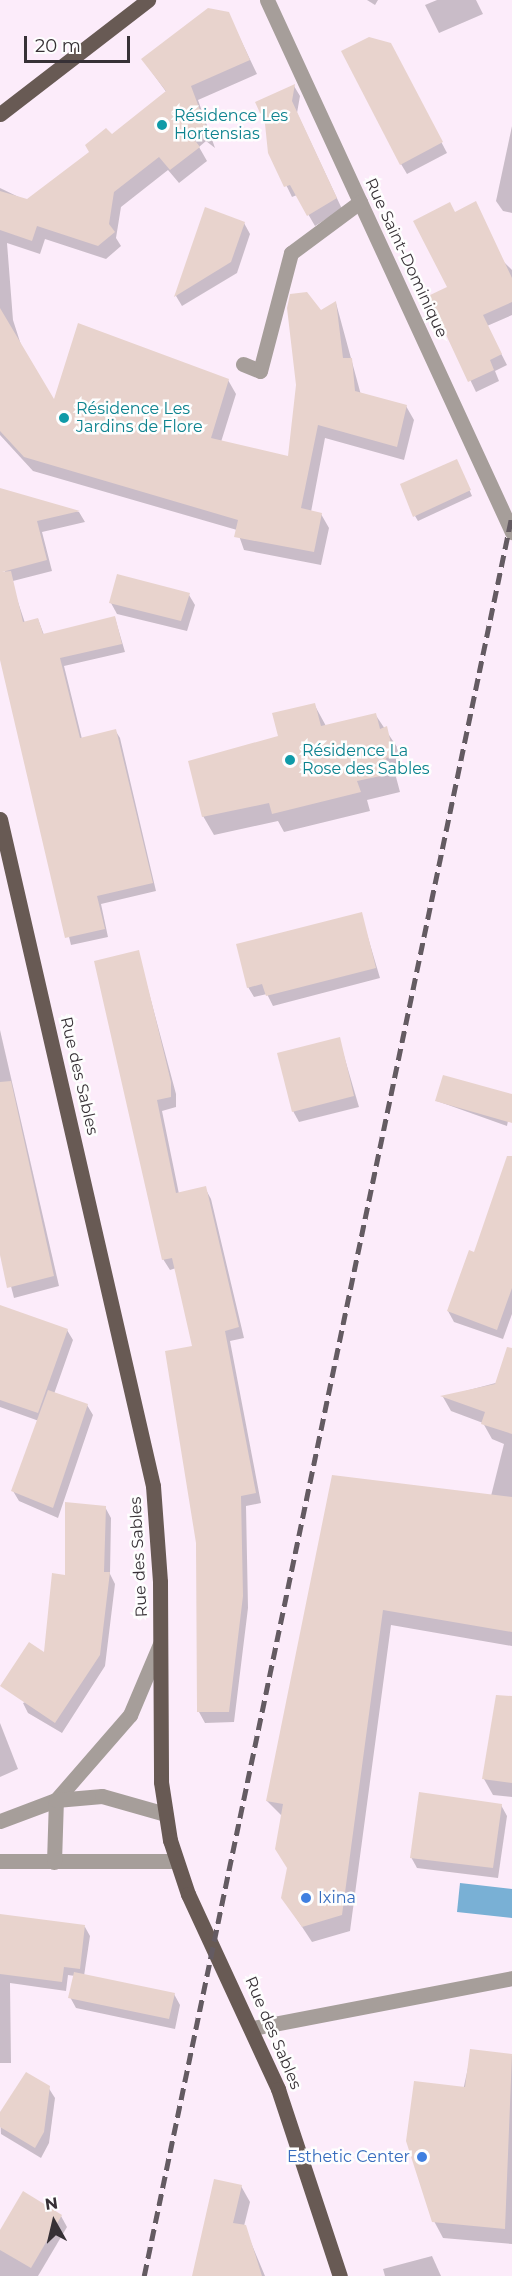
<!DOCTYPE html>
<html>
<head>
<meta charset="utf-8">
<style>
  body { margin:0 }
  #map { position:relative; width:512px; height:2276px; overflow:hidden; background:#fcecfa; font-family:Montserrat,sans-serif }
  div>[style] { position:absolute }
  .water>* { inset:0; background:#79b0d5 }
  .shadow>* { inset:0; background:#0003 }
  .building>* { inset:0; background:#e8d3cd }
  .minor>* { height:15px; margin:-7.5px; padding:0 7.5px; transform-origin:7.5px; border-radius:7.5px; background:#a69e9a }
  .major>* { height:15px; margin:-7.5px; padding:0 7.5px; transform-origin:7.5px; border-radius:7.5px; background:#685a54 }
  .rail>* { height:4.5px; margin-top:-2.25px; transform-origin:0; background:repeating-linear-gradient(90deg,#645b62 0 12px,transparent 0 18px) }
  .dots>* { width:16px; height:16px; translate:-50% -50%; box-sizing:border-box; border:3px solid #fefefe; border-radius:50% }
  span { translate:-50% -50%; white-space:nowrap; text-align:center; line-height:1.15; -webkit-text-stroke:5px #fefefe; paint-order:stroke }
  .culture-label { font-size:16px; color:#0d838f }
  .left { translate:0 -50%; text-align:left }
  .street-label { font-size:16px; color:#373136 }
  .shop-label { font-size:16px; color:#366cbe }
  .right { translate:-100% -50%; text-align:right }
  .north { position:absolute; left:24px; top:2192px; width:60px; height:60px; -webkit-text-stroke:4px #fefefe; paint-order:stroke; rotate:352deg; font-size:16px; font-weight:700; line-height:24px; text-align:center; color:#373136 }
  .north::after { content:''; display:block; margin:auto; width:21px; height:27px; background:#373136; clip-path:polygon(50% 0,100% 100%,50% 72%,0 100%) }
  .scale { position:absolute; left:24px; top:36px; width:106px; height:27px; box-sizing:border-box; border:3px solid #373136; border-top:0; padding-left:8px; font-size:18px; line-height:21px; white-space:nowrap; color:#373136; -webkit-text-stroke:4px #fefefe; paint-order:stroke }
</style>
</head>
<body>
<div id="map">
  <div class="water">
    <i style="clip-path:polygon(460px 1883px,512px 1889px,512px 1918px,457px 1912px)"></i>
  </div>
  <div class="shadow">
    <i style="clip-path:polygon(367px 0,378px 0,375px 5px)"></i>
    <i style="clip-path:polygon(437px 0,476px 0,483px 14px,439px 33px,425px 5px)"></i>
    <i style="clip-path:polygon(228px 13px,257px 74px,198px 100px,215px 148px,206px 141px,199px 147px,207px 161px,179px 183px,168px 170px,121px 207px,116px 238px,121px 246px,106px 259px,45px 239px,40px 254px,7px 243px,13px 320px,22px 348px,54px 402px,228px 380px,236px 394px,221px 442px,290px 458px,321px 312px,336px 303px,361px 395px,406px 406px,414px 420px,404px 460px,325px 438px,311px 512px,321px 514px,329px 528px,321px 565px,244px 550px,237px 530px,33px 471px,0 435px,0 188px,27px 201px,112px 136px,167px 93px,143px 60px)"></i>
    <i style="clip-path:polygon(396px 55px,447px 153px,407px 174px,401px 164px)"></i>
    <i style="clip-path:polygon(294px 86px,300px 96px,297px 113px,342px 209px,315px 226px,297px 195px,292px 197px,270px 152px)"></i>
    <i style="clip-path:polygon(512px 126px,512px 213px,503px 211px,496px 201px)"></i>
    <i style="clip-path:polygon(206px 209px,244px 223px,250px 234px,237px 273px,182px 306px,176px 296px)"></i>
    <i style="clip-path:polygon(455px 214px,512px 270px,512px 315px,487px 326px,507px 365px,495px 371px,499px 381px,476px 392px,430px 296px,449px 287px)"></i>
    <i style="clip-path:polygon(459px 466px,472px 496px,418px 521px,415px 516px)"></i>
    <i style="clip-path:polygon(0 489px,79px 512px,85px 522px,42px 532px,52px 571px,9px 582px,0 559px)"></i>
    <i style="clip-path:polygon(15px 593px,25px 623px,38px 619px,44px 635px,115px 618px,125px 652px,64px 666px,82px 739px,115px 730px,120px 738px,156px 891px,101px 904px,108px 937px,71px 945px,0 654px,0 597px)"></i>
    <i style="clip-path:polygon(189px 595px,195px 605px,187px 631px,117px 614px,111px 603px)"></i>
    <i style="clip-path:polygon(314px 704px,326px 726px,375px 714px,397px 747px,403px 774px,396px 777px,400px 792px,367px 800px,370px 811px,284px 832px,278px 821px,214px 835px,203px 816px)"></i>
    <i style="clip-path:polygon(361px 914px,380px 978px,273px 1006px,267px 994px,254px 997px,248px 987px)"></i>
    <i style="clip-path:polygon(138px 952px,176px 1094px,176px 1107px,162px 1111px,179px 1194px,205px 1188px,211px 1199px,244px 1338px,230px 1341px,261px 1503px,246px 1506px,248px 1608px,234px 1722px,205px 1723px,199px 1712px,194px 1347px,176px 1268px,170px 1270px,163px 1259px)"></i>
    <i style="clip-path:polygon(0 1030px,59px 1286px,14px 1298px,0 1243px)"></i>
    <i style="clip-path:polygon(339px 1039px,359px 1107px,299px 1122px,293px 1111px)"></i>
    <i style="clip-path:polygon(512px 1099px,507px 1126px,437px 1101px)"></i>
    <i style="clip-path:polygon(512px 1269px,512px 1314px,503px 1339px,454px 1322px,448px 1311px)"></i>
    <i style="clip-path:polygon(0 1307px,67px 1330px,73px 1340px,54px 1394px,87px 1405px,93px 1415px,58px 1518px,19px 1501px,13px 1491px,39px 1421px,0 1407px)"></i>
    <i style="clip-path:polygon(503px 1381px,512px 1383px,512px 1646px,391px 1625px,350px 1931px,312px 1942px,283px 1898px,289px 1869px,283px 1817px,267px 1801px,333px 1477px,491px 1496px,504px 1444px,492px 1439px,483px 1423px,451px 1411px,443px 1397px)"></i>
    <i style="clip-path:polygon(105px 1507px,111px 1518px,110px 1574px,115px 1584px,105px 1666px,62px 1733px,28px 1713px,23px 1703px,36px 1697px,66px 1576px)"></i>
    <i style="clip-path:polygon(0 1723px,18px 1769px,0 1777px)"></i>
    <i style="clip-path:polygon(512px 1748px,512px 1797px,493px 1795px,484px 1779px)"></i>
    <i style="clip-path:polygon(501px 1805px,507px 1816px,498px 1878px,417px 1868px,411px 1857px)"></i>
    <i style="clip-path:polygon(0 1916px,85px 1927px,90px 1936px,84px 1976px,174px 1994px,180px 2005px,175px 2029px,76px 2008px,70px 1997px,75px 1976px,68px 1975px,66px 1991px,10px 1983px,11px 2063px,0 2063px)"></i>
    <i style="clip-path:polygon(472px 2050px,512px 2056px,512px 2244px,443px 2238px,434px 2221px)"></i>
    <i style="clip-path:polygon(48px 2087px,55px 2098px,49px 2143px,41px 2158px,1px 2134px,0 2115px)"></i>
    <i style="clip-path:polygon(241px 2186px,250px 2202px,244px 2226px,265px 2276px,194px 2276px)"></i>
    <i style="clip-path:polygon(61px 2216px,67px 2227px,38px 2276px,0 2276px,0 2233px)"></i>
    <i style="clip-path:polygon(432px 2256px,441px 2276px,385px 2276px,383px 2269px)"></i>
  </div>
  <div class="building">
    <i style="clip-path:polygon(208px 8px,229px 12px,250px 60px,191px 86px,210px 137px,197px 128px,190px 134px,200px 147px,170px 170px,159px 157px,114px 192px,109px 224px,115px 232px,98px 246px,37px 226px,32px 241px,0 230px,0 191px,27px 199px,89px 152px,85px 145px,106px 128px,112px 134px,166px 91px,141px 59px)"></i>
    <i style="clip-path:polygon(369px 37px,391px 43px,443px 142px,400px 165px,341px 51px)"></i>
    <i style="clip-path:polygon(295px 84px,292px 101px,337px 198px,307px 216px,290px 185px,284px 187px,268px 153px,265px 124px,255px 102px)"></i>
    <i style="clip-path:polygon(476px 201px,512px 278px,512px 302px,483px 315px,502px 354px,490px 360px,494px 370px,468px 382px,428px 296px,447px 287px,413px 221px,450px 202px,455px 212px)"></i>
    <i style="clip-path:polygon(205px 207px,245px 222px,231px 262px,174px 297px)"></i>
    <i style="clip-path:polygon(307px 292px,321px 310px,336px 301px,343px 358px,352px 358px,355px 391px,407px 405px,397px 447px,318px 425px,301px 508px,322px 513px,314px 552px,234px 537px,238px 520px,24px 457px,0 431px,0 308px,54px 399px,78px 323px,229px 379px,211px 438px,288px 456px,296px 385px,287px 308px,290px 294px)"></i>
    <i style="clip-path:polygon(457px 459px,471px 490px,413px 517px,400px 484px)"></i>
    <i style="clip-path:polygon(0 488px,80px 511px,37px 521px,47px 560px,2px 572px,11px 571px,23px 622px,38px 618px,43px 634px,115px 616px,122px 644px,60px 658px,80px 738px,116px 729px,153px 883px,97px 896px,105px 929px,65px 938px,0 660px)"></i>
    <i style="clip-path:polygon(117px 574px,190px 593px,181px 621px,109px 603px)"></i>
    <i style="clip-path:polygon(315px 703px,321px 726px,376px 713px,380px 729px,387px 726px,394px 756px,386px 758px,390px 774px,357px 781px,361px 792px,272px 814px,269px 803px,202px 817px,188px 761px,278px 736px,272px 713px)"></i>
    <i style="clip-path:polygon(362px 912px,376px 968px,266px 996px,262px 984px,247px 988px,236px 944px)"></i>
    <i style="clip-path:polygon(139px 950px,171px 1082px,171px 1097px,157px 1100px,176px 1193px,206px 1186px,239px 1327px,225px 1331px,256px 1493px,241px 1496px,243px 1596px,229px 1712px,197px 1712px,196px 1543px,165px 1351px,192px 1346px,172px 1258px,162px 1260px,94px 961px)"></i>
    <i style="clip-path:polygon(340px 1037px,354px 1096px,292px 1112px,277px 1053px)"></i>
    <i style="clip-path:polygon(443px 1075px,512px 1094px,512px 1123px,435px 1101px)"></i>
    <i style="clip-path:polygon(11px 1081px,54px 1276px,7px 1288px,0 1255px,0 1082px)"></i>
    <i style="clip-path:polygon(507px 1156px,512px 1156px,512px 1288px,497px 1330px,447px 1311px,469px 1250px,474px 1252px)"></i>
    <i style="clip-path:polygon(0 1305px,68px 1329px,38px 1413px,0 1400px)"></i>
    <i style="clip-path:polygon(507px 1347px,512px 1348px,512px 1434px,481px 1424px,485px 1412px,440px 1396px,495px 1384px)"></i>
    <i style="clip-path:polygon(48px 1390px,88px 1404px,53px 1508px,11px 1491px)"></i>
    <i style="clip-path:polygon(332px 1475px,512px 1497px,512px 1632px,383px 1610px,342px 1915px,302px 1927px,281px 1898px,287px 1868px,275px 1849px,283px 1804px,266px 1801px)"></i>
    <i style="clip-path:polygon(65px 1502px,106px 1506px,104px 1572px,110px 1572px,100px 1655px,55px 1723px,0 1686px,29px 1642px,44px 1652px,52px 1573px,65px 1575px)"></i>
    <i style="clip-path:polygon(496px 1695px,512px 1696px,512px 1783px,482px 1779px)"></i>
    <i style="clip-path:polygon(419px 1792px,502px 1804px,493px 1868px,410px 1858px)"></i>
    <i style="clip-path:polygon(0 1914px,85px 1925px,80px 1969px,64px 1967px,62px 1982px,0 1974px)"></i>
    <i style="clip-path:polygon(74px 1972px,175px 1993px,169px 2019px,68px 1998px)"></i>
    <i style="clip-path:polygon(470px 2049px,512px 2054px,505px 2229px,432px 2222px,406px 2141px,414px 2081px,465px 2087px)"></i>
    <i style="clip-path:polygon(26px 2072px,50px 2086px,44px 2132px,35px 2148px,0 2127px,0 2112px)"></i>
    <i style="clip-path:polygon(214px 2179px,242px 2185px,233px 2223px,246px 2225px,262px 2276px,192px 2276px)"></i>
    <i style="clip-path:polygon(23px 2191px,62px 2215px,31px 2268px,0 2250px,0 2230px)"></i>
  </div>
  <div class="minor">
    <i style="left:267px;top:0;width:586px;rotate:65.27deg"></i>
    <i style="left:243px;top:364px;width:18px;rotate:22deg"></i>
    <i style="left:260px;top:371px;width:122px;rotate:-75.3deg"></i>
    <i style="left:291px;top:253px;width:86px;rotate:-36.5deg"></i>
    <i style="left:0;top:1821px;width:60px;rotate:-20.6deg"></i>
    <i style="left:56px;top:1800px;width:113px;rotate:-49deg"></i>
    <i style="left:130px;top:1715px;width:77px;rotate:-67.1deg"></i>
    <i style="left:0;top:1861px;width:176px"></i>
    <i style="left:54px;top:1862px;width:62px;rotate:-88.2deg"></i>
    <i style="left:56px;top:1800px;width:46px;rotate:-5deg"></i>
    <i style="left:102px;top:1796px;width:66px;rotate:15.9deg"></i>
    <i style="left:253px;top:2028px;width:264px;rotate:-10.9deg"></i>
  </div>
  <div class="major">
    <i style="left:0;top:114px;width:187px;rotate:-37.6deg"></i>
    <i style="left:0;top:819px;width:684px;rotate:77.08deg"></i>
    <i style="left:153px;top:1486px;width:96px;rotate:85.8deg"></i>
    <i style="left:160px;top:1582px;width:200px;rotate:89.7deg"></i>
    <i style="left:161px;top:1782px;width:59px;rotate:81.2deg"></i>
    <i style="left:170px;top:1840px;width:57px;rotate:71.6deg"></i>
    <i style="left:188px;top:1894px;width:215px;rotate:65.2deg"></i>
    <i style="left:278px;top:2089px;width:197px;rotate:71.7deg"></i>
  </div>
  <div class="rail">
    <i style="left:144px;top:2276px;width:1799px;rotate:-78.2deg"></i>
  </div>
  <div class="dots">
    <i style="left:162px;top:125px;background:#0f9aa8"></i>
    <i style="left:64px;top:418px;background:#0f9aa8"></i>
    <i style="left:290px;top:760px;background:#0f9aa8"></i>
    <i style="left:306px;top:1898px;background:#3f7fe0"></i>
    <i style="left:422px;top:2157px;background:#3f7fe0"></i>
  </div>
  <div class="culture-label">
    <span class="left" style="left:174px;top:125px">Résidence Les<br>Hortensias</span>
    <span class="left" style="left:76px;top:418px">Résidence Les<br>Jardins de Flore</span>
    <span class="left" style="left:302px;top:760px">Résidence La<br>Rose des Sables</span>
  </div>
  <div class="street-label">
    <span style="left:406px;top:258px;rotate:65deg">Rue Saint-Dominique</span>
    <span style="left:79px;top:1076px;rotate:77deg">Rue des Sables</span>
    <span style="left:139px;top:1557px;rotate:-93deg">Rue des Sables</span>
    <span style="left:273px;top:2033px;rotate:67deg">Rue des Sables</span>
  </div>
  <div class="shop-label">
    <span class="left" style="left:318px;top:1898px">Ixina</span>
    <span class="right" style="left:410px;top:2157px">Esthetic Center</span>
  </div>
  <div class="north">N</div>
  <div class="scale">20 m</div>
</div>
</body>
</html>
